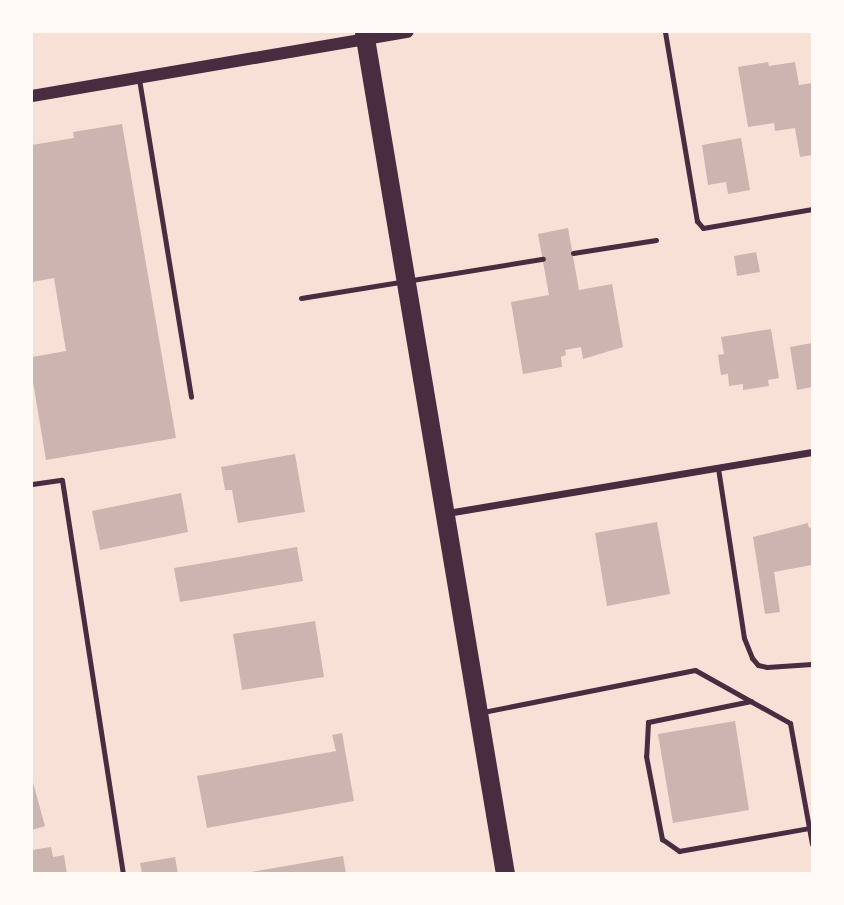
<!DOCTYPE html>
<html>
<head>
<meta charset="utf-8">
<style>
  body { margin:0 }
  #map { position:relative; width:844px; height:905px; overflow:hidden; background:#f7e1d7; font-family:"Work Sans",sans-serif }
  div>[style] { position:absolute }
  .building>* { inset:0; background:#ccb4b1 }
  .service>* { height:5px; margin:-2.5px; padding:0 2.5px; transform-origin:2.5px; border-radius:2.5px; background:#4a2c40 }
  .minor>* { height:7px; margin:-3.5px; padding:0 3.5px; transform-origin:3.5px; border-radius:3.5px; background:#4a2c40 }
  .tertiary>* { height:12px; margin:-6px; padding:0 6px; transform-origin:6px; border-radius:6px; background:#4a2c40 }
  .trunk>* { height:19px; margin:-9.5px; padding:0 9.5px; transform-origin:9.5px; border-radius:9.5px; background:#4a2c40 }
  span { translate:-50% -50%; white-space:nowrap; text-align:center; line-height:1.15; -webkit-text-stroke:5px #fffaf5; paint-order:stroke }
  .frame { position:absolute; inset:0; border:33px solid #fffaf5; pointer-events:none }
</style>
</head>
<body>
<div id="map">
  <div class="building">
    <i style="clip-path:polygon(768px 62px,769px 66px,795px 62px,799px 85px,812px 83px,812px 155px,800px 157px,795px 128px,775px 131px,774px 123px,748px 127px,738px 67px)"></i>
    <i style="clip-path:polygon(122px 124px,176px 438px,46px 460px,32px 376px,32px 357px,66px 351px,54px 278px,32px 282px,32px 145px,74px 138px,73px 132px)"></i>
    <i style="clip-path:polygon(741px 138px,750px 190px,728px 194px,726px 182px,708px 185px,702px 145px)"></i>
    <i style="clip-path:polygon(568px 228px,579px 290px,612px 284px,623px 347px,583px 359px,581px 347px,565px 350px,566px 355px,561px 357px,562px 367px,523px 374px,511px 302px,549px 295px,538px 234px)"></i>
    <i style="clip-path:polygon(756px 252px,760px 272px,737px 276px,734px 256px)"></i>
    <i style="clip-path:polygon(771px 329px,779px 378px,768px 380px,769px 386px,743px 390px,743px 384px,729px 386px,728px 374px,721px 375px,718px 355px,724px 354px,721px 337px)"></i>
    <i style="clip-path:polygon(812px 343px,812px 387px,797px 390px,790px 347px)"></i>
    <i style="clip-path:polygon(295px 454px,305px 512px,238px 523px,232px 490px,225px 490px,221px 467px)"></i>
    <i style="clip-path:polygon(181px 493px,188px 532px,100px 550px,92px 511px)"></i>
    <i style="clip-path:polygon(657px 522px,670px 594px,607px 606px,595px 533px)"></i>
    <i style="clip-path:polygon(808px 523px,809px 528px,812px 527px,812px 565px,774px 572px,780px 612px,765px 614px,753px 537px)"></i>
    <i style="clip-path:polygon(297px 547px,303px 581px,180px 602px,174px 568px)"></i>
    <i style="clip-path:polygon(315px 621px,324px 677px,242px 690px,233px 634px)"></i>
    <i style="clip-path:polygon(735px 721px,749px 810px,673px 823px,658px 734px)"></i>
    <i style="clip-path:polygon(342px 733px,354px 801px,207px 828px,197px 776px,336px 751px,332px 735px)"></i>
    <i style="clip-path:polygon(32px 779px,45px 826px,32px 830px)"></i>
    <i style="clip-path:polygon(51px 847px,53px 857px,64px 855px,67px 874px,32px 874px,32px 850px)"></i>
    <i style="clip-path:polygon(343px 856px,346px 874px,251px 874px,251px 872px)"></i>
    <i style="clip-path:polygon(175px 857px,178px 874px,142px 874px,140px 863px)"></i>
  </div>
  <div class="service">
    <i style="left:665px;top:32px;width:192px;rotate:80.4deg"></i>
    <i style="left:697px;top:221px;width:9px;rotate:49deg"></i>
    <i style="left:703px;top:228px;width:111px;rotate:-9.9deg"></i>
    <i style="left:139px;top:79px;width:322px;rotate:80.7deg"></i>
    <i style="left:573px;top:253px;width:84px;rotate:-8.9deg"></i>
    <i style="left:301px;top:298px;width:245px;rotate:-9.2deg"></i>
    <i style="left:718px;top:468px;width:172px;rotate:81.3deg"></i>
    <i style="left:744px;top:638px;width:22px;rotate:68deg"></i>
    <i style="left:752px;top:658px;width:9px;rotate:49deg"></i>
    <i style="left:758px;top:665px;width:9px;rotate:13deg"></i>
    <i style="left:767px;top:667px;width:45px;rotate:-3.8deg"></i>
    <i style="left:32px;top:484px;width:30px;rotate:-8deg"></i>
    <i style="left:62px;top:480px;width:399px;rotate:81.2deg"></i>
    <i style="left:751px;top:701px;width:105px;rotate:168.5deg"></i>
    <i style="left:648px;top:722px;width:34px;rotate:93deg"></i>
    <i style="left:646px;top:756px;width:85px;rotate:79.1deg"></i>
    <i style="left:662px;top:839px;width:21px;rotate:35deg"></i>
    <i style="left:679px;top:851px;width:133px;rotate:-10deg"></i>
    <i style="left:483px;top:712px;width:216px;rotate:-11.2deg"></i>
    <i style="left:695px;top:670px;width:109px;rotate:29.2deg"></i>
    <i style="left:790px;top:723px;width:123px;rotate:79.7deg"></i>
  </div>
  <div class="minor">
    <i style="left:447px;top:513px;width:370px;rotate:-9.5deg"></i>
  </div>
  <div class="tertiary">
    <i style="left:32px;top:96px;width:381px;rotate:-9.7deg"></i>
  </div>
  <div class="trunk">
    <i style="left:364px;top:32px;width:854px;rotate:80.49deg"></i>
  </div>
  <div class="frame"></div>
</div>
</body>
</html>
